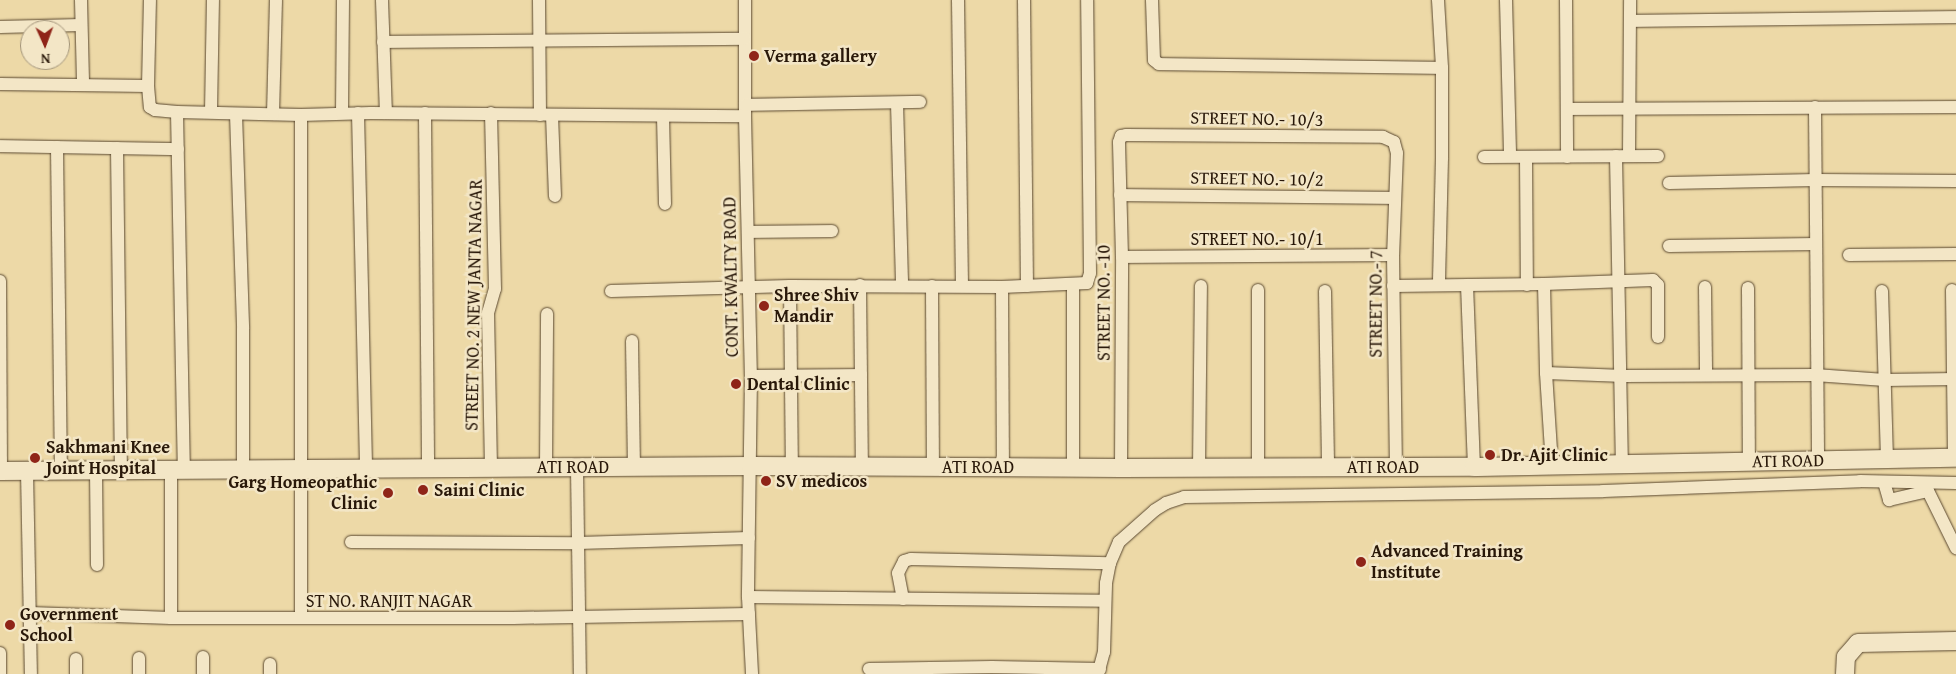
<!DOCTYPE html>
<html>
<head>
<meta charset="utf-8">
<style>
  body { margin:0 }
  #map { position:relative; width:1956px; height:674px; overflow:hidden; background:#edd9a7; font-family:"Gentium Book Plus",serif }
  div>[style] { position:absolute }
  .roads { filter:drop-shadow(0 0 1px #5a4830) drop-shadow(0 0 1px #5a4830) }
  .street>* { height:12px; margin:-6px; padding:0 6px; transform-origin:6px; border-radius:6px; background:#f3e6c6 }
  .secondary>* { height:18px; margin:-9px; padding:0 9px; transform-origin:9px; border-radius:9px; background:#f3e6c6 }
  .dots>* { width:14px; height:14px; translate:-50% -50%; box-sizing:border-box; border:2px solid #f3e6c6; border-radius:50% }
  span { translate:-50% -50%; white-space:nowrap; text-align:center; line-height:1.15; -webkit-text-stroke:5px #f3e6c6; paint-order:stroke }
  .poi-label { font-size:18px; color:#291809; font-weight:700 }
  .left { translate:0 -50%; text-align:left }
  .right { translate:-100% -50%; text-align:right }
  .street-label { font-size:18px; color:#291809 }
  .north { position:absolute; left:20px; top:20px; width:50px; height:50px; box-sizing:border-box; background:#f3e6c6; border:1px solid #a2947a; border-radius:50%; rotate:178deg; font-size:14px; font-weight:700; line-height:20px; text-align:center; color:#291809 }
  .north::after { content:''; display:block; margin:auto; width:18px; height:22px; background:#8f2418; clip-path:polygon(50% 0,100% 100%,50% 72%,0 100%) }
</style>
</head>
<body>
<div id="map">
  <div class="roads">
    <div class="street">
      <i style="left:81px;top:0;width:84px;rotate:88.6deg"></i>
      <i style="left:382px;top:0;width:113px;rotate:88deg"></i>
      <i style="left:539px;top:0;width:115px;rotate:89.5deg"></i>
      <i style="left:745px;top:0;width:116px;rotate:90deg"></i>
      <i style="left:745px;top:116px;width:260px;rotate:88.7deg"></i>
      <i style="left:751px;top:376px;width:221px;rotate:90.8deg"></i>
      <i style="left:748px;top:597px;width:77px;rotate:87deg"></i>
      <i style="left:958px;top:0;width:286px;rotate:89.2deg"></i>
      <i style="left:1024px;top:0;width:286px;rotate:89.4deg"></i>
      <i style="left:1152px;top:0;width:60px;rotate:88.1deg"></i>
      <i style="left:1154px;top:60px;width:6px;rotate:39deg"></i>
      <i style="left:1159px;top:64px;width:283px;rotate:0.8deg"></i>
      <i style="left:1438px;top:0;width:68px;rotate:86.6deg"></i>
      <i style="left:1442px;top:68px;width:90px;rotate:90deg"></i>
      <i style="left:1442px;top:158px;width:127px;rotate:91.4deg"></i>
      <i style="left:1506px;top:0;width:156px;rotate:88.5deg"></i>
      <i style="left:1566px;top:0;width:157px;rotate:89.6deg"></i>
      <i style="left:1630px;top:21px;width:326px;rotate:-0.7deg"></i>
      <i style="left:0;top:27px;width:81px;rotate:-1.4deg"></i>
      <i style="left:383px;top:42px;width:362px;rotate:-0.5deg"></i>
      <i style="left:0;top:84px;width:148px;rotate:0.8deg"></i>
      <i style="left:148px;top:86px;width:21px;rotate:85deg"></i>
      <i style="left:150px;top:107px;width:6px;rotate:31deg"></i>
      <i style="left:155px;top:110px;width:22px;rotate:5deg"></i>
      <i style="left:177px;top:112px;width:124px;rotate:1.4deg"></i>
      <i style="left:301px;top:115px;width:70px;rotate:-1.6deg"></i>
      <i style="left:371px;top:113px;width:374px;rotate:0.5deg"></i>
      <i style="left:148px;top:86px;width:86px;rotate:-88.7deg"></i>
      <i style="left:897px;top:103px;width:183px;rotate:88.4deg"></i>
      <i style="left:745px;top:105px;width:175px;rotate:-1deg"></i>
      <i style="left:1815px;top:107px;width:353px;rotate:89.5deg"></i>
      <i style="left:1567px;top:109px;width:389px;rotate:-0.3deg"></i>
      <i style="left:177px;top:112px;width:358px;rotate:88.9deg"></i>
      <i style="left:211px;top:112px;width:112px;rotate:-89deg"></i>
      <i style="left:342px;top:113px;width:113px;rotate:-89.5deg"></i>
      <i style="left:358px;top:113px;width:356px;rotate:88.7deg"></i>
      <i style="left:425px;top:113px;width:356px;rotate:89.5deg"></i>
      <i style="left:236px;top:114px;width:215px;rotate:88.1deg"></i>
      <i style="left:243px;top:329px;width:140px;rotate:90deg"></i>
      <i style="left:273px;top:114px;width:114px;rotate:-88.5deg"></i>
      <i style="left:301px;top:115px;width:503px;rotate:90deg"></i>
      <i style="left:552px;top:115px;width:81px;rotate:87.9deg"></i>
      <i style="left:663px;top:116px;width:88px;rotate:88.7deg"></i>
      <i style="left:0;top:146px;width:178px;rotate:1deg"></i>
      <i style="left:57px;top:147px;width:323px;rotate:89.3deg"></i>
      <i style="left:117px;top:148px;width:321px;rotate:89.3deg"></i>
      <i style="left:1616px;top:156px;width:309px;rotate:88.9deg"></i>
      <i style="left:1629px;top:156px;width:156px;rotate:-89.6deg"></i>
      <i style="left:1484px;top:157px;width:174px;rotate:-0.3deg"></i>
      <i style="left:1526px;top:157px;width:128px;rotate:89.6deg"></i>
      <i style="left:1669px;top:183px;width:147px;rotate:-1.2deg"></i>
      <i style="left:1816px;top:180px;width:140px;rotate:0.4deg"></i>
      <i style="left:1120px;top:195px;width:274px;rotate:0.6deg"></i>
      <i style="left:748px;top:232px;width:84px;rotate:-0.7deg"></i>
      <i style="left:1669px;top:246px;width:147px;rotate:-0.8deg"></i>
      <i style="left:1849px;top:255px;width:107px;rotate:-0.5deg"></i>
      <i style="left:1122px;top:257px;width:271px;rotate:-0.4deg"></i>
      <i style="left:0;top:281px;width:190px;rotate:89.7deg"></i>
      <i style="left:1073px;top:284px;width:184px;rotate:90deg"></i>
      <i style="left:1544px;top:284px;width:89px;rotate:88.7deg"></i>
      <i style="left:1546px;top:373px;width:93px;rotate:86.3deg"></i>
      <i style="left:860px;top:285px;width:182px;rotate:89.4deg"></i>
      <i style="left:1467px;top:285px;width:182px;rotate:87.8deg"></i>
      <i style="left:790px;top:286px;width:181px;rotate:89.4deg"></i>
      <i style="left:932px;top:286px;width:181px;rotate:89.7deg"></i>
      <i style="left:1393px;top:286px;width:151px;rotate:-0.8deg"></i>
      <i style="left:1544px;top:284px;width:109px;rotate:-2.1deg"></i>
      <i style="left:1653px;top:280px;width:7px;rotate:45deg"></i>
      <i style="left:1658px;top:285px;width:52px;rotate:90deg"></i>
      <i style="left:1002px;top:287px;width:180px;rotate:89.7deg"></i>
      <i style="left:1705px;top:287px;width:88px;rotate:89.3deg"></i>
      <i style="left:1748px;top:288px;width:174px;rotate:89.7deg"></i>
      <i style="left:1258px;top:290px;width:178px;rotate:90deg"></i>
      <i style="left:1952px;top:290px;width:168px;rotate:89.3deg"></i>
      <i style="left:611px;top:291px;width:179px;rotate:-1.6deg"></i>
      <i style="left:790px;top:286px;width:212px;rotate:0.3deg"></i>
      <i style="left:1002px;top:287px;width:85px;rotate:-2.7deg"></i>
      <i style="left:1087px;top:283px;width:10px;rotate:-73deg"></i>
      <i style="left:1090px;top:273px;width:273px;rotate:-90.6deg"></i>
      <i style="left:1325px;top:291px;width:176px;rotate:89deg"></i>
      <i style="left:1882px;top:291px;width:168px;rotate:88.3deg"></i>
      <i style="left:632px;top:341px;width:126px;rotate:89.1deg"></i>
      <i style="left:1546px;top:373px;width:78px;rotate:2.2deg"></i>
      <i style="left:1624px;top:376px;width:191px;rotate:-0.3deg"></i>
      <i style="left:1815px;top:375px;width:70px;rotate:4.1deg"></i>
      <i style="left:1885px;top:380px;width:71px;rotate:-0.8deg"></i>
      <i style="left:751px;top:376px;width:110px;rotate:-0.5deg"></i>
      <i style="left:491px;top:468px;width:155px;rotate:-91.1deg"></i>
      <i style="left:488px;top:313px;width:25px;rotate:-74deg"></i>
      <i style="left:495px;top:289px;width:176px;rotate:-91.3deg"></i>
      <i style="left:546px;top:468px;width:154px;rotate:-89.6deg"></i>
      <i style="left:577px;top:468px;width:206px;rotate:89.2deg"></i>
      <i style="left:1121px;top:468px;width:211px;rotate:-89.7deg"></i>
      <i style="left:1122px;top:257px;width:115px;rotate:-91.5deg"></i>
      <i style="left:1119px;top:142px;width:6px;rotate:-72deg"></i>
      <i style="left:1121px;top:136px;width:5px;rotate:-11deg"></i>
      <i style="left:1126px;top:135px;width:257px;rotate:0.4deg"></i>
      <i style="left:1383px;top:137px;width:12px;rotate:24deg"></i>
      <i style="left:1394px;top:142px;width:11px;rotate:75deg"></i>
      <i style="left:1397px;top:153px;width:102px;rotate:92.2deg"></i>
      <i style="left:1393px;top:255px;width:212px;rotate:89.2deg"></i>
      <i style="left:1199px;top:468px;width:182px;rotate:-89.4deg"></i>
      <i style="left:96px;top:470px;width:95px;rotate:89.4deg"></i>
      <i style="left:171px;top:470px;width:148px;rotate:90deg"></i>
      <i style="left:27px;top:471px;width:203px;rotate:88.9deg"></i>
      <i style="left:1884px;top:482px;width:19px;rotate:74deg"></i>
      <i style="left:1889px;top:500px;width:40px;rotate:-13deg"></i>
      <i style="left:1928px;top:491px;width:64px;rotate:63.8deg"></i>
      <i style="left:351px;top:542px;width:227px;rotate:0.3deg"></i>
      <i style="left:578px;top:543px;width:171px;rotate:-1.7deg"></i>
      <i style="left:748px;top:597px;width:357px;rotate:0.6deg"></i>
      <i style="left:903px;top:599px;width:26px;rotate:-101deg"></i>
      <i style="left:898px;top:573px;width:13px;rotate:-63deg"></i>
      <i style="left:904px;top:561px;width:7px;rotate:-16deg"></i>
      <i style="left:911px;top:559px;width:199px;rotate:1.2deg"></i>
      <i style="left:30px;top:613px;width:141px;rotate:2deg"></i>
      <i style="left:171px;top:618px;width:342px"></i>
      <i style="left:513px;top:618px;width:236px;rotate:-1deg"></i>
      <i style="left:203px;top:657px;width:17px;rotate:90deg"></i>
      <i style="left:139px;top:658px;width:16px;rotate:90deg"></i>
      <i style="left:270px;top:664px;width:10px;rotate:90deg"></i>
      <i style="left:869px;top:669px;width:123px;rotate:-0.9deg"></i>
      <i style="left:992px;top:667px;width:108px;rotate:1.1deg"></i>
      <i style="left:0;top:674px;width:21px;rotate:-90deg"></i>
      <i style="left:76px;top:674px;width:15px;rotate:-90deg"></i>
      <i style="left:1098px;top:674px;width:23px;rotate:-75deg"></i>
      <i style="left:1104px;top:652px;width:69px;rotate:-88.3deg"></i>
      <i style="left:1106px;top:583px;width:20px;rotate:-79deg"></i>
      <i style="left:1110px;top:563px;width:23px;rotate:-67deg"></i>
      <i style="left:1119px;top:542px;width:48px;rotate:-41.6deg"></i>
      <i style="left:1155px;top:510px;width:13px;rotate:-32deg"></i>
      <i style="left:1166px;top:503px;width:19px;rotate:-18deg"></i>
      <i style="left:1184px;top:497px;width:419px;rotate:-0.8deg"></i>
      <i style="left:1603px;top:491px;width:257px;rotate:-2.2deg"></i>
      <i style="left:1860px;top:481px;width:96px;rotate:1.2deg"></i>
    </div>
    <div class="secondary">
      <i style="left:0;top:471px;width:751px;rotate:-0.38deg"></i>
      <i style="left:751px;top:466px;width:370px;rotate:0.3deg"></i>
      <i style="left:1121px;top:468px;width:353px;rotate:-0.2deg"></i>
      <i style="left:1474px;top:467px;width:482px;rotate:-1.1deg"></i>
      <i style="left:1845px;top:674px;width:17px;rotate:-87deg"></i>
      <i style="left:1846px;top:657px;width:18px;rotate:-49deg"></i>
      <i style="left:1858px;top:643px;width:98px;rotate:-1.2deg"></i>
    </div>
  </div>
  <div class="dots">
    <i style="left:754px;top:56px;background:#8f2418"></i>
    <i style="left:764px;top:306px;background:#8f2418"></i>
    <i style="left:736px;top:384px;background:#8f2418"></i>
    <i style="left:1490px;top:455px;background:#8f2418"></i>
    <i style="left:35px;top:458px;background:#8f2418"></i>
    <i style="left:766px;top:481px;background:#8f2418"></i>
    <i style="left:423px;top:490px;background:#8f2418"></i>
    <i style="left:388px;top:493px;background:#8f2418"></i>
    <i style="left:1361px;top:562px;background:#8f2418"></i>
    <i style="left:10px;top:625px;background:#8f2418"></i>
  </div>
  <div class="poi-label">
    <span class="left" style="left:764px;top:56px">Verma gallery</span>
    <span class="left" style="left:774px;top:306px">Shree Shiv<br>Mandir</span>
    <span class="left" style="left:747px;top:384px">Dental Clinic</span>
    <span class="left" style="left:46px;top:458px">Sakhmani Knee<br>Joint Hospital</span>
    <span class="left" style="left:1501px;top:455px">Dr. Ajit Clinic</span>
    <span class="left" style="left:776px;top:481px">SV medicos</span>
    <span class="right" style="left:377px;top:493px">Garg Homeopathic<br>Clinic</span>
    <span class="left" style="left:434px;top:490px">Saini Clinic</span>
    <span class="left" style="left:1371px;top:562px">Advanced Training<br>Institute</span>
    <span class="left" style="left:20px;top:625px">Government<br>School</span>
  </div>
  <div class="street-label">
    <span style="left:1257px;top:119px;rotate:1deg">STREET NO.- 10/3</span>
    <span style="left:1257px;top:179px;rotate:1deg">STREET NO.- 10/2</span>
    <span style="left:1257px;top:239px">STREET NO.- 10/1</span>
    <span style="left:731px;top:277px;rotate:-91deg">CONT. KWALTY ROAD</span>
    <span style="left:1104px;top:303px;rotate:-90deg">STREET NO. -10</span>
    <span style="left:1376px;top:304px;rotate:-90deg">STREET NO.- 7</span>
    <span style="left:474px;top:305px;rotate:-89deg">STREET NO. 2 NEW JANTA NAGAR</span>
    <span style="left:1788px;top:461px;rotate:-1deg">ATI ROAD</span>
    <span style="left:573px;top:467px">ATI ROAD</span>
    <span style="left:978px;top:467px">ATI ROAD</span>
    <span style="left:1383px;top:467px">ATI ROAD</span>
    <span style="left:389px;top:601px">ST NO. RANJIT NAGAR</span>
  </div>
  <div class="north">N</div>
</div>
</body>
</html>
